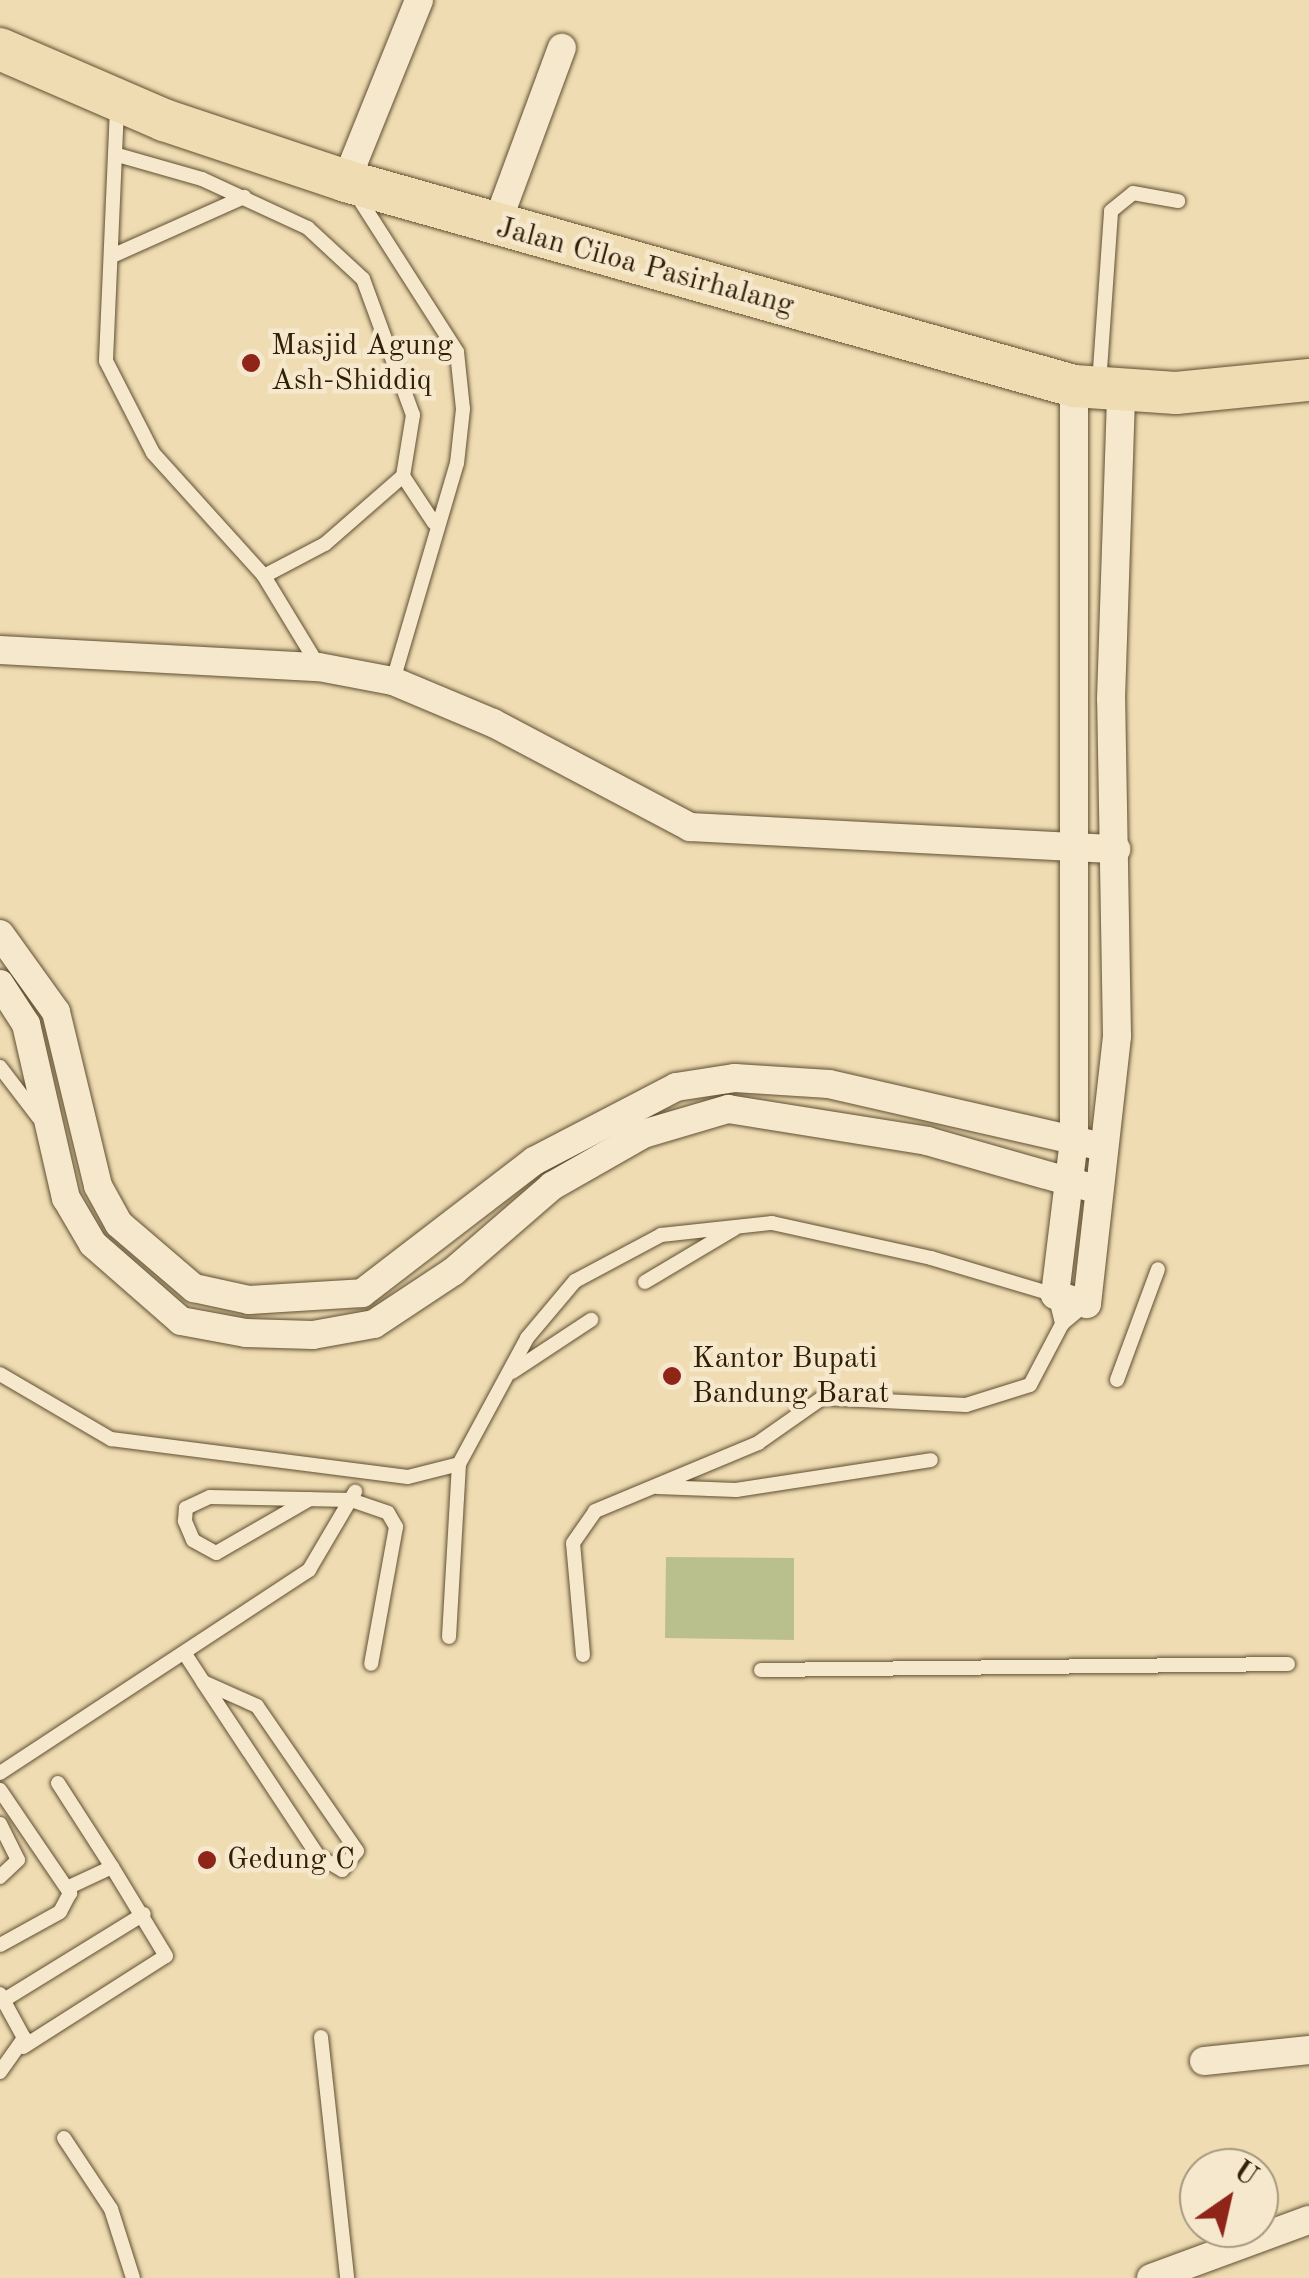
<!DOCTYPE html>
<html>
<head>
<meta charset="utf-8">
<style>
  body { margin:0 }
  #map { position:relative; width:1309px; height:2278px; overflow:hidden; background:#efdcb2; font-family:"Old Standard TT",serif }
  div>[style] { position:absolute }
  .green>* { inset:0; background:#b9c08d }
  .roads { filter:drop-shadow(0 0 2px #604f32) drop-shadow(0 0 2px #604f32) }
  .service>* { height:14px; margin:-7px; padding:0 7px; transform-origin:7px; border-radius:7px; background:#f5e8cd }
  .minor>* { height:28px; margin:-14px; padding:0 14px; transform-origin:14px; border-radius:14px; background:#f5e8cd }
  .primary>* { height:42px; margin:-21px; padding:0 21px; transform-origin:21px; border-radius:21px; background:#efdcb2 }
  .dots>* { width:28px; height:28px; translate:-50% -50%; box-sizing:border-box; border:5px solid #f5e8cd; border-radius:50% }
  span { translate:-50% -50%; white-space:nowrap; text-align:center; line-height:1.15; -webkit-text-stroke:9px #f5e8cd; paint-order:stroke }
  .street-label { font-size:30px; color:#302008 }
  .poi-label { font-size:30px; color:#302008 }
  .left { translate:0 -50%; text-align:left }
  .north { position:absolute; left:1179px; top:2148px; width:100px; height:100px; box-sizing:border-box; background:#f5e8cd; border:2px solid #a6987e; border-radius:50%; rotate:34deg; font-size:28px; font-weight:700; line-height:40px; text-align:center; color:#302008 }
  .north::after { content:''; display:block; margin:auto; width:35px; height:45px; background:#8f2418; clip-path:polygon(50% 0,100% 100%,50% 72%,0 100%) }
</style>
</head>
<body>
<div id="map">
  <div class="green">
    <i style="clip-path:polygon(666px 1557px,794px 1558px,794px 1640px,665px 1638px)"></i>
  </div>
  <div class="roads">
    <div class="service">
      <i style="left:117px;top:108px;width:253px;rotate:92.5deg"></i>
      <i style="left:106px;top:361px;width:103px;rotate:62.9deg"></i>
      <i style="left:153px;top:453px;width:166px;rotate:47.9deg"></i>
      <i style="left:264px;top:576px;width:69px;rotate:-27.7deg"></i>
      <i style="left:325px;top:544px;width:103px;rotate:-41.1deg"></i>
      <i style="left:403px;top:476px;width:62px;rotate:-80.7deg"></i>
      <i style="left:413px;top:415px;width:145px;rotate:-110.2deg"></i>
      <i style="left:363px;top:279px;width:75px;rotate:-137.2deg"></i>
      <i style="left:308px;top:228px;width:117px;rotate:-155.2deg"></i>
      <i style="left:202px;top:179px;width:84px;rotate:-164.1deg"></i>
      <i style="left:358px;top:197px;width:184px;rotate:57.4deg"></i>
      <i style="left:457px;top:352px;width:57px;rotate:84deg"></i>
      <i style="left:463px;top:409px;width:54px;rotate:96.3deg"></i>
      <i style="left:457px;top:463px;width:227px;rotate:106.4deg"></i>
      <i style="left:112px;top:256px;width:145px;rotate:-24.1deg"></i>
      <i style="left:1099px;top:384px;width:173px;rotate:-86deg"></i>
      <i style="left:1111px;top:211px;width:28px;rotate:-39deg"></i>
      <i style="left:1133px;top:193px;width:46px;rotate:10.1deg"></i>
      <i style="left:403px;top:476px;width:56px;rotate:56.6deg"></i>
      <i style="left:264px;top:576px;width:104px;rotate:58.8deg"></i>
      <i style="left:0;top:1067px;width:64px;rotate:52.6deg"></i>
      <i style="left:645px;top:1282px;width:104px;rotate:-30.8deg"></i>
      <i style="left:512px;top:1372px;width:95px;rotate:-33.4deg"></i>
      <i style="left:0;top:1374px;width:129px;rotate:30.4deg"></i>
      <i style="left:111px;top:1439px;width:299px;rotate:7.3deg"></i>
      <i style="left:408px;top:1477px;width:53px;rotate:-14.3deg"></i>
      <i style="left:459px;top:1464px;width:143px;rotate:-61.6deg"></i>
      <i style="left:527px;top:1338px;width:75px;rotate:-49.9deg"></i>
      <i style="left:575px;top:1281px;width:98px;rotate:-28.1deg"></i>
      <i style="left:661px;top:1235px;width:112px;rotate:-6.2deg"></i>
      <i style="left:772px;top:1223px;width:163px;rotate:12.4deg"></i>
      <i style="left:931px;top:1258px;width:129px;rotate:16.6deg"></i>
      <i style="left:1055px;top:1295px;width:30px;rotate:76deg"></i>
      <i style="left:1117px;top:1380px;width:118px;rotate:-69.7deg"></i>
      <i style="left:657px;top:1487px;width:79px;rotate:2.2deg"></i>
      <i style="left:736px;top:1490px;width:197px;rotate:-8.7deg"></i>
      <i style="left:310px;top:1499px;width:108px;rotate:150.1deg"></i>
      <i style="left:216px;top:1553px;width:26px;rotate:-151deg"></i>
      <i style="left:193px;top:1540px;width:21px;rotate:-113deg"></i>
      <i style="left:185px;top:1521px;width:13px;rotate:-86deg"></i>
      <i style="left:186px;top:1508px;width:26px;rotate:-25deg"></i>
      <i style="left:210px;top:1497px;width:141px;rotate:1.2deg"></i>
      <i style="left:351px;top:1500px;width:39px;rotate:19deg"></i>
      <i style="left:388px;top:1513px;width:16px;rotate:60deg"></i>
      <i style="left:396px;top:1527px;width:139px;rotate:100.3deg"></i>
      <i style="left:449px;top:1637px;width:173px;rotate:-86.7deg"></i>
      <i style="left:583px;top:1655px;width:112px;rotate:-95.1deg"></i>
      <i style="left:573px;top:1543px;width:39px;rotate:-55deg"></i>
      <i style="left:595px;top:1511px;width:177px;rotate:-22.6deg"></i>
      <i style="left:758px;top:1443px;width:78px;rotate:-35.1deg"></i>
      <i style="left:822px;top:1398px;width:144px;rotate:2.8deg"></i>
      <i style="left:966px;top:1405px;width:67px;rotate:-17.4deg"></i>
      <i style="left:1030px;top:1385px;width:69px;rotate:-62.3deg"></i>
      <i style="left:1062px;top:1324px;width:30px;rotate:-40deg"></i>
      <i style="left:187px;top:1657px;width:30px;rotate:57deg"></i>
      <i style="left:203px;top:1682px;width:209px;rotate:56.5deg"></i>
      <i style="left:318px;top:1856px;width:28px;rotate:30deg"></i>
      <i style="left:342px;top:1870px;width:24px;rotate:-52deg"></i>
      <i style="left:357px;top:1851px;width:176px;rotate:-124.6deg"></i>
      <i style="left:257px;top:1706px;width:59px;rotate:-156deg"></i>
      <i style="left:761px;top:1670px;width:527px;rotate:-0.65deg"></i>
      <i style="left:0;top:1773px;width:370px;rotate:-33.3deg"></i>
      <i style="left:309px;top:1570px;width:91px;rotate:-59.5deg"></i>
      <i style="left:58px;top:1783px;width:100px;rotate:57.3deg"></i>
      <i style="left:0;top:1790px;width:125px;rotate:55.8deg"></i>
      <i style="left:70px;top:1893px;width:21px;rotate:118deg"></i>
      <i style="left:60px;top:1912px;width:68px;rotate:151.2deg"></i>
      <i style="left:0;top:1824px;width:40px;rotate:63.4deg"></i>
      <i style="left:18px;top:1860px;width:25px;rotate:137deg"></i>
      <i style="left:4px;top:2000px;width:164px;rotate:-31.6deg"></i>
      <i style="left:321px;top:2037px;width:242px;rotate:83.8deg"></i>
      <i style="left:23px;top:2047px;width:169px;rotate:-32.5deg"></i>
      <i style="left:166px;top:1956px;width:104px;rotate:-121.2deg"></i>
      <i style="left:112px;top:1867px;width:47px;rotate:155.1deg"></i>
      <i style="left:0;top:2072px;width:42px;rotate:-54.8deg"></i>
      <i style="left:24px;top:2038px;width:50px;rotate:-118.6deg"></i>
      <i style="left:64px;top:2138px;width:85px;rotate:56.5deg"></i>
      <i style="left:111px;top:2209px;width:72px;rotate:72.3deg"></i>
    </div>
    <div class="minor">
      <i style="left:346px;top:181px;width:195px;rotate:-68deg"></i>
      <i style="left:496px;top:226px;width:190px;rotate:-69.7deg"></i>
      <i style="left:0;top:650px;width:319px;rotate:3.1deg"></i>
      <i style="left:319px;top:667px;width:75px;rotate:10.7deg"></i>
      <i style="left:393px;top:681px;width:108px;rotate:22.8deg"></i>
      <i style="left:493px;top:723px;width:223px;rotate:27.8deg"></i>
      <i style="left:690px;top:827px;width:427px;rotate:3deg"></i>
      <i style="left:0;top:934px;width:96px;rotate:54.3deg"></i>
      <i style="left:56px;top:1012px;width:179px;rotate:76.4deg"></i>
      <i style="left:98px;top:1186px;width:43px;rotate:61.1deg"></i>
      <i style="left:119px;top:1224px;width:99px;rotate:40.5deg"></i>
      <i style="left:194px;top:1288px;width:56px;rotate:12.3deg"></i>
      <i style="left:249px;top:1300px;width:113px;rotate:-3.5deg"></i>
      <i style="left:362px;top:1293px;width:217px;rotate:-37.5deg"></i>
      <i style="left:534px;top:1161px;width:160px;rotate:-27.5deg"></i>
      <i style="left:676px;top:1087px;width:60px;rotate:-8.7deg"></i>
      <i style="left:735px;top:1078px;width:94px;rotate:3.7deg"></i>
      <i style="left:829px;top:1084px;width:251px;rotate:12.9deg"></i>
      <i style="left:1074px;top:1140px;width:754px;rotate:-90deg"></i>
      <i style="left:0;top:984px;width:48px;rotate:57deg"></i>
      <i style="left:26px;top:1024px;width:179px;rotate:77.1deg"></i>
      <i style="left:66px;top:1198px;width:53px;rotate:59.6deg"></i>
      <i style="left:93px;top:1244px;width:117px;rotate:41.2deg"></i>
      <i style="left:181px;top:1321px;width:66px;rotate:10.5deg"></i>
      <i style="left:246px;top:1333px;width:67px;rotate:1.7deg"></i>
      <i style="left:313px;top:1335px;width:62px;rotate:-10.2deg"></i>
      <i style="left:374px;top:1324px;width:96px;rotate:-33.5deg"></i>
      <i style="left:454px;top:1271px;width:130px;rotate:-40.9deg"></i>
      <i style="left:552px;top:1186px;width:105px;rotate:-29.7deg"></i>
      <i style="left:643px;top:1134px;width:89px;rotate:-16.4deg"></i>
      <i style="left:728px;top:1109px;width:202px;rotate:9.1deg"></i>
      <i style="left:927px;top:1141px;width:179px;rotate:15.9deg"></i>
      <i style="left:1102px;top:1147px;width:29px;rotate:-166deg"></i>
      <i style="left:1074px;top:1140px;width:156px;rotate:97deg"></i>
      <i style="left:1055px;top:1295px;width:33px;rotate:16deg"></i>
      <i style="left:1087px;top:1304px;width:270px;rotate:-83.6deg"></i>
      <i style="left:1117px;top:1036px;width:337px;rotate:-91deg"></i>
      <i style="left:1111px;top:699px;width:306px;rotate:-88.1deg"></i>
      <i style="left:1204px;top:2061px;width:106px;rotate:-6deg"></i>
      <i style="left:1151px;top:2278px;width:168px;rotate:-20.2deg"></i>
    </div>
    <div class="primary">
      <i style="left:0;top:49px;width:179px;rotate:23.4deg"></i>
      <i style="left:164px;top:120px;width:192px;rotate:18.5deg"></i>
      <i style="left:346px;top:181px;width:756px;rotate:15.73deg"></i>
      <i style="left:1074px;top:386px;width:102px;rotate:3.9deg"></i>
      <i style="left:1176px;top:393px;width:134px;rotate:-5.6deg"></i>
    </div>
  </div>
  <div class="dots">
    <i style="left:251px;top:363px;background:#8f2418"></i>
    <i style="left:672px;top:1376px;background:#8f2418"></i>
    <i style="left:207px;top:1860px;background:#8f2418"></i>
  </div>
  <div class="street-label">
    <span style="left:645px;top:267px;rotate:15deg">Jalan Ciloa Pasirhalang</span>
  </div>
  <div class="poi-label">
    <span class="left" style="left:271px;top:363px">Masjid Agung<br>Ash-Shiddiq</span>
    <span class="left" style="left:692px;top:1376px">Kantor Bupati<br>Bandung Barat</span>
    <span class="left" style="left:227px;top:1860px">Gedung C</span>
  </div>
  <div class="north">U</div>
</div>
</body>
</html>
